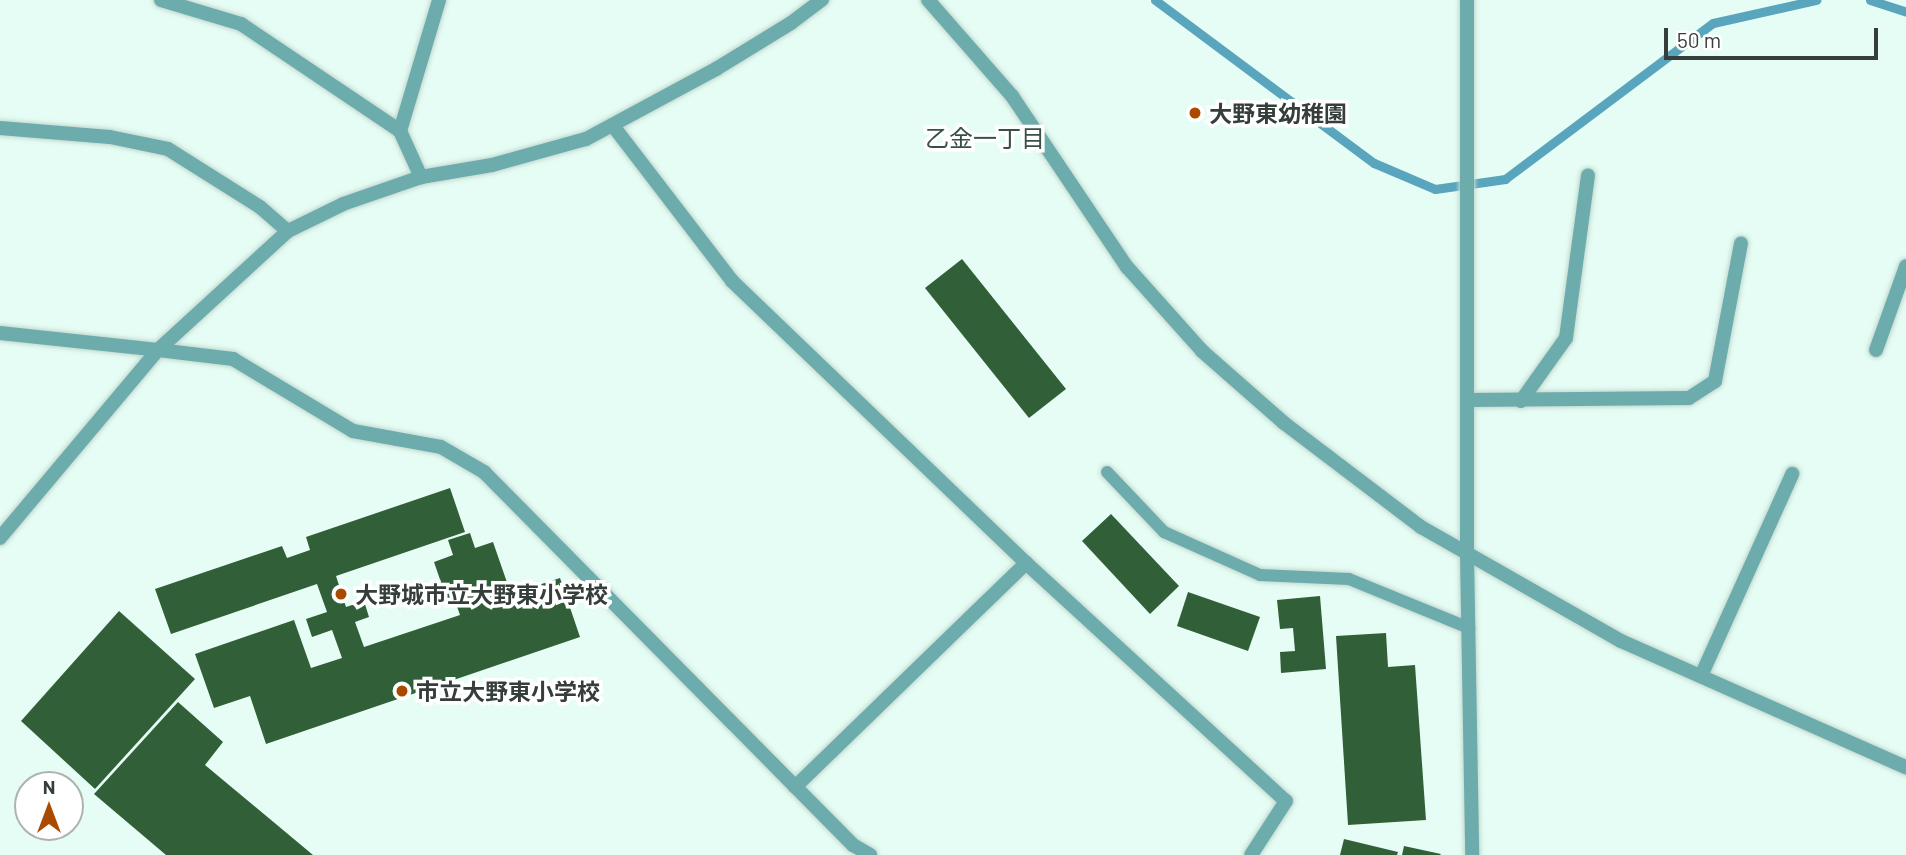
<!DOCTYPE html>
<html>
<head>
<meta charset="utf-8">
<style>
  body { margin:0 }
  #map { position:relative; width:1906px; height:855px; overflow:hidden; background:#e5fdf4; font-family:Barlow,"Noto Sans JP",sans-serif }
  div>[style] { position:absolute }
  .stream>* { height:9px; margin:-4.5px; padding:0 4.5px; transform-origin:4.5px; border-radius:4.5px; background:#59a5bd }
  .building>* { inset:0; background:#316038 }
  .roads { filter:drop-shadow(0 0 2px #c2d7cf) drop-shadow(0 0 2px #c2d7cf) }
  .service>* { height:12px; margin:-6px; padding:0 6px; transform-origin:6px; border-radius:6px; background:#6dacac }
  .minor>* { height:14px; margin:-7px; padding:0 7px; transform-origin:7px; border-radius:7px; background:#6dacac }
  .tertiary>* { height:14px; margin:-7px; padding:0 7px; transform-origin:7px; border-radius:7px; background:#6dacac }
  .dots>* { width:19px; height:19px; translate:-50% -50%; box-sizing:border-box; border:4px solid #fff; border-radius:50% }
  span { translate:-50% -50%; white-space:nowrap; text-align:center; line-height:1.15; -webkit-text-stroke:7px #fff; paint-order:stroke }
  .poi-label { font-size:23px; color:#353e3b; font-weight:700 }
  .left { translate:0 -50%; text-align:left }
  .neighbourhood-label { font-size:24px; color:#3a4f48 }
  .north { position:absolute; left:14px; top:771px; width:70px; height:70px; box-sizing:border-box; background:#fff; border:2px solid #aeb2b1; border-radius:50%; rotate:0deg; font-size:19px; font-weight:700; line-height:28px; text-align:center; color:#353e3b }
  .north::after { content:''; display:block; margin:auto; width:24px; height:32px; background:#aa4a00; clip-path:polygon(50% 0,100% 100%,50% 72%,0 100%) }
  .scale { position:absolute; left:1664px; top:28px; width:214px; height:32px; box-sizing:border-box; border:4px solid #353e3b; border-top:0; padding-left:9px; font-size:21px; line-height:24px; white-space:nowrap; color:#353e3b; -webkit-text-stroke:5px #fff; paint-order:stroke }
</style>
</head>
<body>
<div id="map">
  <div class="stream">
    <i style="left:1155px;top:0;width:273px;rotate:36.7deg"></i>
    <i style="left:1374px;top:163px;width:66px;rotate:23.1deg"></i>
    <i style="left:1435px;top:189px;width:71px;rotate:-8.1deg"></i>
    <i style="left:1505px;top:179px;width:260px;rotate:-36.9deg"></i>
    <i style="left:1713px;top:23px;width:106px;rotate:-12.6deg"></i>
    <i style="left:1870px;top:0;width:38px;rotate:18deg"></i>
  </div>
  <div class="building">
    <i style="clip-path:polygon(962px 259px,1066px 389px,1029px 418px,925px 288px)"></i>
    <i style="clip-path:polygon(450px 488px,465px 532px,336px 576px,346px 607px,364px 601px,369px 617px,355px 622px,364px 647px,460px 615px,454px 598px,447px 600px,434px 562px,453px 555px,448px 540px,470px 533px,475px 548px,493px 542px,511px 594px,560px 578px,580px 637px,266px 744px,250px 696px,214px 708px,195px 654px,294px 620px,311px 668px,342px 658px,332px 630px,312px 637px,306px 619px,327px 612px,317px 584px,171px 634px,155px 589px,282px 546px,287px 558px,310px 550px,306px 537px)"></i>
    <i style="clip-path:polygon(1111px 514px,1179px 586px,1150px 614px,1082px 541px)"></i>
    <i style="clip-path:polygon(1188px 592px,1260px 617px,1248px 651px,1177px 626px)"></i>
    <i style="clip-path:polygon(1320px 596px,1326px 669px,1281px 673px,1280px 652px,1295px 651px,1293px 628px,1280px 629px,1277px 600px)"></i>
    <i style="clip-path:polygon(119px 611px,195px 679px,95px 789px,21px 721px)"></i>
    <i style="clip-path:polygon(1386px 633px,1388px 667px,1415px 665px,1426px 820px,1348px 825px,1336px 636px)"></i>
    <i style="clip-path:polygon(178px 702px,223px 742px,205px 765px,313px 855px,166px 855px,94px 794px)"></i>
    <i style="clip-path:polygon(1344px 839px,1398px 852px,1397px 855px,1340px 855px)"></i>
    <i style="clip-path:polygon(1404px 846px,1441px 854px,1440px 855px,1402px 855px)"></i>
  </div>
  <div class="roads">
    <div class="service">
      <i style="left:1107px;top:472px;width:83px;rotate:46.5deg"></i>
      <i style="left:1164px;top:532px;width:105px;rotate:24.1deg"></i>
      <i style="left:1260px;top:575px;width:89px;rotate:2.6deg"></i>
      <i style="left:1349px;top:579px;width:130px;rotate:22.2deg"></i>
    </div>
    <div class="minor">
      <i style="left:161px;top:0;width:84px;rotate:16.7deg"></i>
      <i style="left:241px;top:24px;width:192px;rotate:33.9deg"></i>
      <i style="left:400px;top:131px;width:51px;rotate:65.5deg"></i>
      <i style="left:1467px;top:0;width:555px;rotate:90deg"></i>
      <i style="left:1467px;top:555px;width:300px;rotate:89deg"></i>
      <i style="left:614px;top:127px;width:194px;rotate:52.5deg"></i>
      <i style="left:732px;top:281px;width:407px;rotate:43.8deg"></i>
      <i style="left:1026px;top:563px;width:352px;rotate:42.5deg"></i>
      <i style="left:1286px;top:801px;width:64px;rotate:122.9deg"></i>
      <i style="left:0;top:128px;width:110px;rotate:4.7deg"></i>
      <i style="left:110px;top:137px;width:59px;rotate:11.7deg"></i>
      <i style="left:168px;top:149px;width:109px;rotate:32.2deg"></i>
      <i style="left:260px;top:207px;width:37px;rotate:41deg"></i>
      <i style="left:400px;top:131px;width:137px;rotate:-73.4deg"></i>
      <i style="left:1876px;top:350px;width:89px;rotate:-70.3deg"></i>
      <i style="left:1469px;top:400px;width:220px;rotate:-0.5deg"></i>
      <i style="left:1689px;top:398px;width:31px;rotate:-33deg"></i>
      <i style="left:1715px;top:381px;width:140px;rotate:-79.3deg"></i>
      <i style="left:1521px;top:401px;width:77px;rotate:-54.5deg"></i>
      <i style="left:1566px;top:338px;width:164px;rotate:-82.3deg"></i>
      <i style="left:0;top:538px;width:246px;rotate:-50deg"></i>
      <i style="left:158px;top:350px;width:76px;rotate:6.8deg"></i>
      <i style="left:233px;top:359px;width:140px;rotate:31deg"></i>
      <i style="left:353px;top:431px;width:89px;rotate:10.3deg"></i>
      <i style="left:441px;top:447px;width:50px;rotate:30.2deg"></i>
      <i style="left:484px;top:472px;width:525px;rotate:45.31deg"></i>
      <i style="left:853px;top:845px;width:20px;rotate:30deg"></i>
      <i style="left:1701px;top:676px;width:222px;rotate:-65.7deg"></i>
      <i style="left:795px;top:787px;width:322px;rotate:-44.1deg"></i>
    </div>
    <div class="tertiary">
      <i style="left:928px;top:0;width:128px;rotate:48.8deg"></i>
      <i style="left:1012px;top:96px;width:206px;rotate:56.1deg"></i>
      <i style="left:1127px;top:267px;width:113px;rotate:48.2deg"></i>
      <i style="left:1202px;top:351px;width:109px;rotate:41.3deg"></i>
      <i style="left:1284px;top:423px;width:172px;rotate:37.2deg"></i>
      <i style="left:1421px;top:527px;width:230px;rotate:29.7deg"></i>
      <i style="left:1621px;top:641px;width:312px;rotate:23.9deg"></i>
      <i style="left:0;top:333px;width:159px;rotate:6.1deg"></i>
      <i style="left:158px;top:350px;width:176px;rotate:-42.5deg"></i>
      <i style="left:288px;top:231px;width:61px;rotate:-26.1deg"></i>
      <i style="left:343px;top:204px;width:83px;rotate:-19.1deg"></i>
      <i style="left:421px;top:177px;width:72px;rotate:-9.6deg"></i>
      <i style="left:492px;top:165px;width:98px;rotate:-15.5deg"></i>
      <i style="left:586px;top:139px;width:148px;rotate:-28.3deg"></i>
      <i style="left:716px;top:69px;width:88px;rotate:-31.5deg"></i>
      <i style="left:791px;top:23px;width:39px;rotate:-37deg"></i>
    </div>
  </div>
  <div class="dots">
    <i style="left:1195px;top:113px;background:#aa4a00"></i>
    <i style="left:341px;top:594px;background:#aa4a00"></i>
    <i style="left:402px;top:691px;background:#aa4a00"></i>
  </div>
  <div class="poi-label">
    <span class="left" style="left:1209px;top:113px">大野東幼稚園</span>
    <span class="left" style="left:355px;top:594px">大野城市立大野東小学校</span>
    <span class="left" style="left:416px;top:691px">市立大野東小学校</span>
  </div>
  <div class="neighbourhood-label">
    <span style="left:985px;top:138px">乙金一丁目</span>
  </div>
  <div class="north">N</div>
  <div class="scale">50 m</div>
</div>
</body>
</html>
